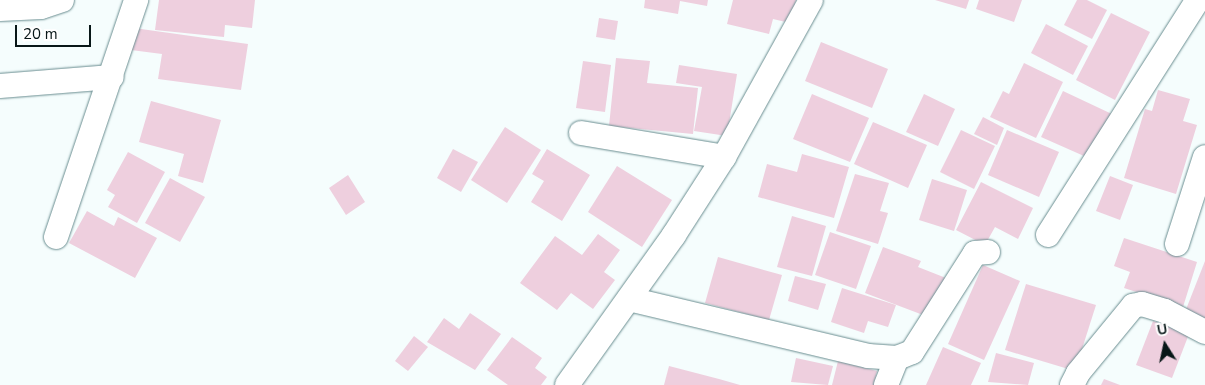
<!DOCTYPE html>
<html>
<head>
<meta charset="utf-8">
<style>
  body { margin:0 }
  #map { position:relative; width:1205px; height:385px; overflow:hidden; background:#f5fdfd; font-family:"Nunito Sans",sans-serif }
  div>[style] { position:absolute }
  .building>* { inset:0; background:#eecfde }
  .roads { filter:drop-shadow(0 0 1px #698d90) drop-shadow(0 0 1px #698d90) }
  .minor>* { height:24px; margin:-12px; padding:0 12px; transform-origin:12px; border-radius:12px; background:#fff }
  span { translate:-50% -50%; white-space:nowrap; text-align:center; line-height:1.15; -webkit-text-stroke:4.5px #fff; paint-order:stroke }
  .north { position:absolute; left:1140px; top:320px; width:50px; height:50px; -webkit-text-stroke:4px #fff; paint-order:stroke; rotate:350deg; font-size:14px; font-weight:700; line-height:20px; text-align:center; color:#081718 }
  .north::after { content:''; display:block; margin:auto; width:18px; height:22px; background:#081718; clip-path:polygon(50% 0,100% 100%,50% 72%,0 100%) }
  .scale { position:absolute; left:15px; top:25px; width:76px; height:22px; box-sizing:border-box; border:2px solid #081718; border-top:0; padding-left:6px; font-size:15px; line-height:18px; white-space:nowrap; color:#081718; -webkit-text-stroke:4px #fff; paint-order:stroke }
</style>
</head>
<body>
<div id="map">
  <div class="building">
    <i style="clip-path:polygon(159px 0,255px 0,252px 28px,225px 25px,224px 37px,155px 30px)"></i>
    <i style="clip-path:polygon(645px 0,708px 0,707px 6px,680px 1px,678px 14px,644px 8px)"></i>
    <i style="clip-path:polygon(733px 0,796px 0,790px 23px,773px 19px,769px 34px,727px 24px)"></i>
    <i style="clip-path:polygon(935px 0,969px 0,966px 9px)"></i>
    <i style="clip-path:polygon(979px 0,1022px 0,1014px 22px,976px 9px)"></i>
    <i style="clip-path:polygon(1077px 0,1087px 0,1107px 10px,1092px 39px,1064px 25px)"></i>
    <i style="clip-path:polygon(1111px 13px,1150px 32px,1115px 100px,1076px 80px)"></i>
    <i style="clip-path:polygon(599px 18px,618px 21px,615px 40px,596px 37px)"></i>
    <i style="clip-path:polygon(1046px 24px,1088px 46px,1073px 75px,1031px 53px)"></i>
    <i style="clip-path:polygon(134px 28px,248px 44px,241px 90px,158px 79px,162px 54px,131px 50px)"></i>
    <i style="clip-path:polygon(821px 42px,888px 69px,872px 108px,805px 81px)"></i>
    <i style="clip-path:polygon(616px 58px,650px 61px,647px 83px,698px 88px,693px 134px,609px 126px)"></i>
    <i style="clip-path:polygon(583px 61px,611px 65px,605px 112px,576px 108px)"></i>
    <i style="clip-path:polygon(1024px 63px,1063px 82px,1036px 138px,990px 117px,1003px 91px,1009px 94px)"></i>
    <i style="clip-path:polygon(679px 65px,737px 74px,727px 136px,694px 131px,702px 87px,676px 83px)"></i>
    <i style="clip-path:polygon(1158px 90px,1190px 99px,1183px 121px,1197px 125px,1176px 194px,1124px 178px,1145px 109px,1152px 111px)"></i>
    <i style="clip-path:polygon(1063px 91px,1114px 115px,1093px 160px,1041px 137px)"></i>
    <i style="clip-path:polygon(812px 94px,869px 118px,850px 162px,793px 139px)"></i>
    <i style="clip-path:polygon(924px 94px,955px 109px,938px 146px,906px 132px)"></i>
    <i style="clip-path:polygon(151px 101px,221px 120px,203px 183px,178px 176px,184px 154px,139px 142px)"></i>
    <i style="clip-path:polygon(983px 117px,1004px 128px,997px 145px,974px 134px)"></i>
    <i style="clip-path:polygon(873px 122px,927px 145px,908px 188px,854px 164px)"></i>
    <i style="clip-path:polygon(505px 127px,541px 150px,507px 203px,471px 180px)"></i>
    <i style="clip-path:polygon(961px 130px,995px 146px,974px 189px,940px 172px)"></i>
    <i style="clip-path:polygon(1007px 130px,1059px 152px,1039px 197px,988px 175px)"></i>
    <i style="clip-path:polygon(453px 149px,478px 162px,461px 192px,437px 178px)"></i>
    <i style="clip-path:polygon(547px 149px,590px 175px,562px 221px,531px 202px,544px 181px,532px 174px)"></i>
    <i style="clip-path:polygon(128px 152px,165px 172px,137px 223px,108px 207px,115px 195px,107px 190px)"></i>
    <i style="clip-path:polygon(802px 154px,849px 167px,834px 218px,758px 197px,767px 164px,797px 172px)"></i>
    <i style="clip-path:polygon(617px 166px,672px 200px,642px 247px,588px 212px)"></i>
    <i style="clip-path:polygon(855px 174px,889px 183px,880px 211px,888px 213px,878px 244px,836px 231px)"></i>
    <i style="clip-path:polygon(348px 175px,365px 202px,346px 215px,329px 188px)"></i>
    <i style="clip-path:polygon(1110px 176px,1133px 185px,1120px 220px,1096px 211px)"></i>
    <i style="clip-path:polygon(170px 178px,205px 197px,180px 242px,145px 223px)"></i>
    <i style="clip-path:polygon(932px 179px,967px 190px,954px 231px,919px 220px)"></i>
    <i style="clip-path:polygon(981px 182px,1033px 208px,1018px 239px,995px 227px,985px 245px,956px 230px)"></i>
    <i style="clip-path:polygon(87px 211px,114px 226px,118px 217px,157px 238px,135px 278px,69px 243px)"></i>
    <i style="clip-path:polygon(792px 216px,826px 226px,812px 276px,777px 267px)"></i>
    <i style="clip-path:polygon(830px 232px,871px 246px,856px 289px,815px 275px)"></i>
    <i style="clip-path:polygon(598px 234px,620px 250px,604px 272px,615px 280px,593px 309px,571px 293px,557px 310px,520px 283px,555px 236px,582px 255px)"></i>
    <i style="clip-path:polygon(1124px 238px,1197px 262px,1183px 307px,1124px 288px,1130px 272px,1114px 266px)"></i>
    <i style="clip-path:polygon(883px 247px,921px 261px,918px 267px,946px 278px,931px 318px,865px 293px)"></i>
    <i style="clip-path:polygon(718px 257px,782px 275px,769px 320px,705px 303px)"></i>
    <i style="clip-path:polygon(1205px 261px,1205px 320px,1185px 312px)"></i>
    <i style="clip-path:polygon(983px 265px,1020px 281px,984px 360px,948px 344px)"></i>
    <i style="clip-path:polygon(795px 276px,826px 284px,818px 310px,788px 301px)"></i>
    <i style="clip-path:polygon(1026px 284px,1096px 305px,1075px 371px,1005px 350px)"></i>
    <i style="clip-path:polygon(842px 288px,896px 305px,888px 327px,868px 321px,864px 333px,831px 322px)"></i>
    <i style="clip-path:polygon(470px 313px,501px 334px,475px 370px,427px 342px,444px 318px,459px 329px)"></i>
    <i style="clip-path:polygon(1153px 321px,1189px 334px,1172px 378px,1136px 365px)"></i>
    <i style="clip-path:polygon(414px 336px,428px 347px,408px 371px,395px 361px)"></i>
    <i style="clip-path:polygon(512px 337px,542px 358px,535px 368px,547px 377px,541px 385px,508px 385px,487px 370px)"></i>
    <i style="clip-path:polygon(943px 347px,981px 363px,971px 385px,926px 385px)"></i>
    <i style="clip-path:polygon(996px 353px,1034px 363px,1028px 385px,988px 382px)"></i>
    <i style="clip-path:polygon(796px 358px,833px 366px,828px 385px,791px 382px)"></i>
    <i style="clip-path:polygon(838px 361px,877px 371px,874px 385px,832px 385px)"></i>
    <i style="clip-path:polygon(669px 366px,719px 379px,740px 385px,664px 385px)"></i>
    <i style="clip-path:polygon(1104px 379px,1120px 385px,1101px 385px)"></i>
  </div>
  <div class="roads">
    <div class="minor">
      <i style="left:0;top:9px;width:41px;rotate:-2.8deg"></i>
      <i style="left:41px;top:7px;width:22px;rotate:-18deg"></i>
      <i style="left:0;top:86px;width:112px;rotate:-4.6deg"></i>
      <i style="left:581px;top:133px;width:145px;rotate:9.5deg"></i>
      <i style="left:1048px;top:235px;width:275px;rotate:-57.5deg"></i>
      <i style="left:56px;top:237px;width:250px;rotate:-71.3deg"></i>
      <i style="left:1177px;top:244px;width:91px;rotate:-72.2deg"></i>
      <i style="left:629px;top:299px;width:246px;rotate:13.4deg"></i>
      <i style="left:868px;top:356px;width:29px;rotate:4deg"></i>
      <i style="left:897px;top:358px;width:16px;rotate:-22deg"></i>
      <i style="left:912px;top:352px;width:117px;rotate:-57.5deg"></i>
      <i style="left:975px;top:253px;width:13px;rotate:-4deg"></i>
      <i style="left:567px;top:385px;width:184px;rotate:-54.5deg"></i>
      <i style="left:674px;top:235px;width:93px;rotate:-57.3deg"></i>
      <i style="left:724px;top:157px;width:179px;rotate:-61deg"></i>
      <i style="left:886px;top:385px;width:29px;rotate:-68deg"></i>
      <i style="left:1072px;top:385px;width:13px;rotate:-63deg"></i>
      <i style="left:1078px;top:373px;width:87px;rotate:-50.6deg"></i>
      <i style="left:1133px;top:306px;width:9px;rotate:-13deg"></i>
      <i style="left:1142px;top:304px;width:24px;rotate:17deg"></i>
      <i style="left:1165px;top:311px;width:45px;rotate:27.7deg"></i>
    </div>
  </div>
  <div class="north">U</div>
  <div class="scale">20 m</div>
</div>
</body>
</html>
